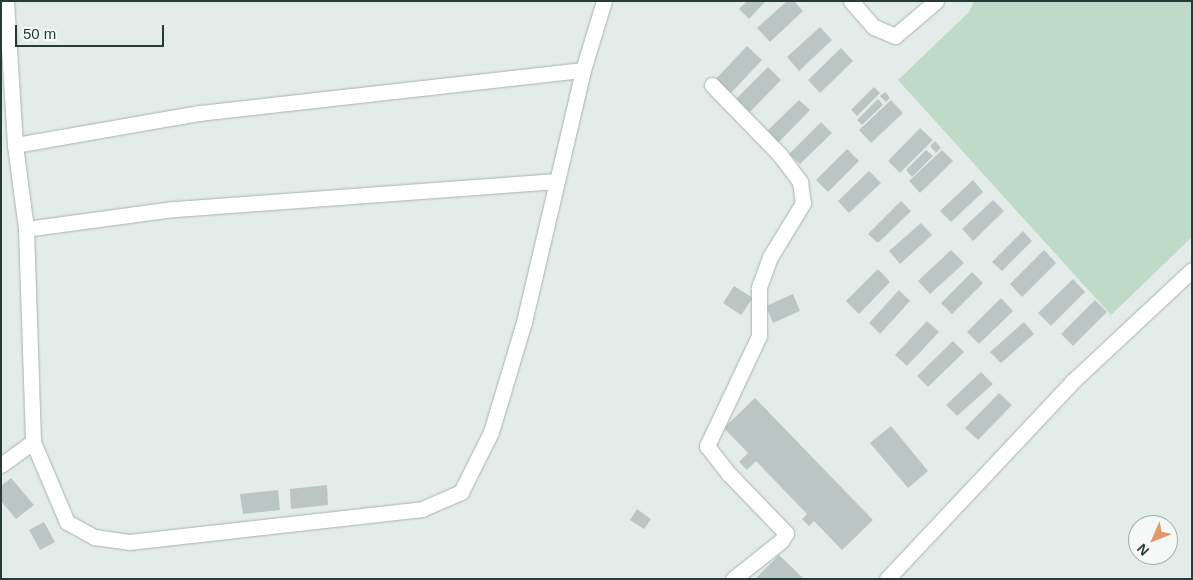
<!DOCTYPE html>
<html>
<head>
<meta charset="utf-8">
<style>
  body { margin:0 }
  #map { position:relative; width:1193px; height:580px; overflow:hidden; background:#e4ece9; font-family:Helvetica,sans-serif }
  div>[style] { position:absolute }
  .green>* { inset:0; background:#c0daca }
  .building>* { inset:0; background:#bac6c3 }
  .roads { filter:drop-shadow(0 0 1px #a7b3b0) drop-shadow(0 0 1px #a7b3b0) }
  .minor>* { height:15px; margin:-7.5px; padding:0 7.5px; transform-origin:7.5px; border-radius:7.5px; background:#fff }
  span { translate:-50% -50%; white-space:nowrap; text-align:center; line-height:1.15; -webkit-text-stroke:4.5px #f4f9f7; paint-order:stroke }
  .frame { position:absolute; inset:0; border:2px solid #263b38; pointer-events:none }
  .north { position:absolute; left:1128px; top:515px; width:50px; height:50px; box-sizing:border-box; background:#f4f9f7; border:1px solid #a2adab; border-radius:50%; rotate:226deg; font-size:14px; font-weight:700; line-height:20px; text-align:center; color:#263b38 }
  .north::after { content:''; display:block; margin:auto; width:18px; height:22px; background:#e1986d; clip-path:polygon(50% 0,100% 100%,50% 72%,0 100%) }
  .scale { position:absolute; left:15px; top:25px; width:149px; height:22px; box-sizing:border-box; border:2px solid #263b38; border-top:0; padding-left:6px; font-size:15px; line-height:18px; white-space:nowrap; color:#263b38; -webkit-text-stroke:4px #f4f9f7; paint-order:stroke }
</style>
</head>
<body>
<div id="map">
  <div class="green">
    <i style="clip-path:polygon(974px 1px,1192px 2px,1192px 237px,1111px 315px,898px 80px,969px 12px)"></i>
  </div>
  <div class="building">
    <i style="clip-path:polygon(747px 1px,766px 1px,749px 19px,739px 9px)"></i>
    <i style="clip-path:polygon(787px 1px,794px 1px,803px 11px,770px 42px,757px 28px)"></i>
    <i style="clip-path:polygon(820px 27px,832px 40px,799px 71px,787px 57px)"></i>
    <i style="clip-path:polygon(747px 46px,762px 60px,729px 95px,714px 81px)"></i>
    <i style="clip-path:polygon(841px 48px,853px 61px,820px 93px,808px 80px)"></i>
    <i style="clip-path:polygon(768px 67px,781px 80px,748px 114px,734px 101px)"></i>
    <i style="clip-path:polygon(874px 87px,880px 93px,857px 116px,851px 110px)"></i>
    <i style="clip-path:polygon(885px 92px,890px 98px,886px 102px,880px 96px)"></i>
    <i style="clip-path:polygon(878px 99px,883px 105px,862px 125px,857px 120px)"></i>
    <i style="clip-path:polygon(799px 100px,810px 110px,777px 144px,766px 132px)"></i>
    <i style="clip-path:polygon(891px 100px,903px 113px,871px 143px,859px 130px)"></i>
    <i style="clip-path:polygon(821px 122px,832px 133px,800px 164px,789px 154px)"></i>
    <i style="clip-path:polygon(920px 128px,933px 140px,900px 173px,888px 161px)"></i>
    <i style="clip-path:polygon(935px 141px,941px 148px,936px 153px,930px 146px)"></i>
    <i style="clip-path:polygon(847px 149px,859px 161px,828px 192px,816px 180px)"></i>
    <i style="clip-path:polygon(926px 150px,933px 156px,912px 177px,906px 170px)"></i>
    <i style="clip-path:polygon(942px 150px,953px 161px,920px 193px,909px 181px)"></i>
    <i style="clip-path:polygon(869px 171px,881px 183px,849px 213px,838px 201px)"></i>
    <i style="clip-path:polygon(973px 180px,983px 192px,951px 222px,940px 211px)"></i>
    <i style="clip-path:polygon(993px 200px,1004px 211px,973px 241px,962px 229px)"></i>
    <i style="clip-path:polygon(901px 201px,911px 211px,878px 243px,868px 234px)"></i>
    <i style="clip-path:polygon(921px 223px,932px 235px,900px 264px,889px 251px)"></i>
    <i style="clip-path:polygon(1023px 231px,1032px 241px,1002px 271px,992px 262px)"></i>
    <i style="clip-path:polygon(951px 250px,964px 263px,930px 294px,918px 281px)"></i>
    <i style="clip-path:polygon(1044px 250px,1056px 263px,1022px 297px,1010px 284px)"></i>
    <i style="clip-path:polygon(878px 269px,890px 282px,859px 314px,846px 301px)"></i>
    <i style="clip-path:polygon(972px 272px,983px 283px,952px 314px,941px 303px)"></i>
    <i style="clip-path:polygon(1073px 279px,1085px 292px,1051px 326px,1038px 313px)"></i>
    <i style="clip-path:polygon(734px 286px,753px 298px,741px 315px,723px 303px)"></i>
    <i style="clip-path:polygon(899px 290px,910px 301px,880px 334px,869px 323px)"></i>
    <i style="clip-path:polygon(793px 294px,800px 311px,773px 323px,766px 306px)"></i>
    <i style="clip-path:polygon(1001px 298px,1013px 311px,979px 344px,967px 332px)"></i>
    <i style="clip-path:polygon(1095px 300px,1107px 312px,1073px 346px,1061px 334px)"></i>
    <i style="clip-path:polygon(927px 321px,939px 332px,907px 366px,895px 355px)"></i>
    <i style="clip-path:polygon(1024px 322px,1034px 334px,1001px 363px,990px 352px)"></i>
    <i style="clip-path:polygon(953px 341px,964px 352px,928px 387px,917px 376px)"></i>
    <i style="clip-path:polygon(981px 372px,993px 384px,957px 416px,946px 405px)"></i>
    <i style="clip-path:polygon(999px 393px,1012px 405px,978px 440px,965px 428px)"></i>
    <i style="clip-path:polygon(755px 398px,873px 520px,842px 550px,814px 521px,809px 526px,802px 519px,807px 514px,756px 461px,747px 470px,739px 462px,748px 453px,724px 428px)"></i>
    <i style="clip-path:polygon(891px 426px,928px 471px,908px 488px,870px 443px)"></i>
    <i style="clip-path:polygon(11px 478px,34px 505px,16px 519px,1px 501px,1px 486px)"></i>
    <i style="clip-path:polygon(327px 485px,328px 505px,291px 509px,290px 489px)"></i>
    <i style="clip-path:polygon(278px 490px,280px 510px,243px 514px,240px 494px)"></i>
    <i style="clip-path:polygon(637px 509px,651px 519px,644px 529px,630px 520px)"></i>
    <i style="clip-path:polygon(44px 522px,55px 542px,40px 550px,29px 530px)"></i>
    <i style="clip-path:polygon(779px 555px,804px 579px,755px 579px)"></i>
  </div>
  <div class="roads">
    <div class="minor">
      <i style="left:6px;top:1px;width:144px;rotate:86.4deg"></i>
      <i style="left:15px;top:145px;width:85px;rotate:82.5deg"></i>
      <i style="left:851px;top:1px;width:35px;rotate:49deg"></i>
      <i style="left:874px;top:27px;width:23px;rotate:23deg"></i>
      <i style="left:895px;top:36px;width:54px;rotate:-40.5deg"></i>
      <i style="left:712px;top:85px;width:98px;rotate:45.8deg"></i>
      <i style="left:780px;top:155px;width:34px;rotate:53deg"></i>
      <i style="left:800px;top:182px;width:21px;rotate:82deg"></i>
      <i style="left:803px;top:203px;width:63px;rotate:121.4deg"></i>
      <i style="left:770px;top:257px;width:33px;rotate:110deg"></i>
      <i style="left:759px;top:288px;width:48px;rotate:90deg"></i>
      <i style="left:759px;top:336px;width:122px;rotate:115.3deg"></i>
      <i style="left:707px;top:446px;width:36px;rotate:52deg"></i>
      <i style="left:729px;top:474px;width:82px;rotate:46deg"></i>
      <i style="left:786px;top:533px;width:9px;rotate:122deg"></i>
      <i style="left:781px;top:541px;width:61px;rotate:141.6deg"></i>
      <i style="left:15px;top:145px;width:187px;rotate:-9.9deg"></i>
      <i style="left:199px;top:113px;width:386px;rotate:-6.4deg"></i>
      <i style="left:556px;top:181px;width:384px;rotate:175.8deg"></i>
      <i style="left:173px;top:209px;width:148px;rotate:172.3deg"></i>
      <i style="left:26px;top:229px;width:213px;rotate:88.1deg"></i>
      <i style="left:33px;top:442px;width:87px;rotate:67deg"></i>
      <i style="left:67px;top:522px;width:31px;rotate:29deg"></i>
      <i style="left:94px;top:537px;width:35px;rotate:8deg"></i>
      <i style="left:129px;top:542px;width:295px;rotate:-6.4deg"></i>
      <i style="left:422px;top:509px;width:43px;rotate:-23.6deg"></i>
      <i style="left:461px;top:492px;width:67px;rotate:-63.4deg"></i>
      <i style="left:491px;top:432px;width:115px;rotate:-73.3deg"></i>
      <i style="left:524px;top:322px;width:259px;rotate:-76.8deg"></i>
      <i style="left:583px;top:70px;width:72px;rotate:-73.1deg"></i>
      <i style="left:1px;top:465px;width:39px;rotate:-36deg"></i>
      <i style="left:887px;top:579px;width:273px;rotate:-46.8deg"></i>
      <i style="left:1074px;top:380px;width:161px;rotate:-43deg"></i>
    </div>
  </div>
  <div class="frame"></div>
  <div class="north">N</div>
  <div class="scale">50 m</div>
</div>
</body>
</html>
